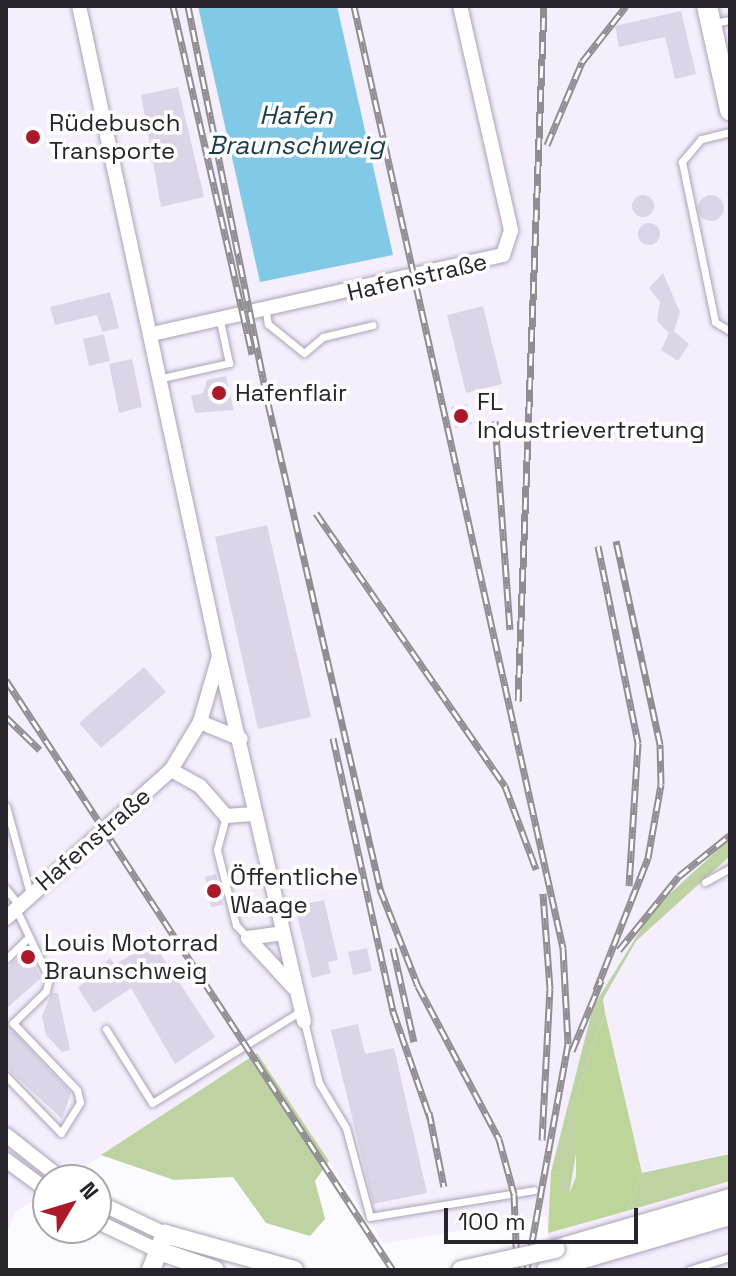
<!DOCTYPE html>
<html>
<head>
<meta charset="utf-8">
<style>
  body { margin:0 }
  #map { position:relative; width:736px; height:1276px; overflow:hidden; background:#fbfafd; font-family:"Space Grotesk",sans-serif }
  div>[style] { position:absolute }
  .built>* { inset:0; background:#f4eefd }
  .green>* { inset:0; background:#bed2a2 }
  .forest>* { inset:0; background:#bdd599 }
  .water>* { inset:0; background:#80c9e7 }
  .building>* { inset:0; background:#dcd5e7 }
  .round { border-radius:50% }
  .roads { filter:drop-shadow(0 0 2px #aaa3b4) drop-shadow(0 0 2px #aaa3b4) }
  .service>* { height:7px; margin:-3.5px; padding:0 3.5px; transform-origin:3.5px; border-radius:3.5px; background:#fff }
  .minor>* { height:14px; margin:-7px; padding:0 7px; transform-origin:7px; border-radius:7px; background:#fff }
  .tertiary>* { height:18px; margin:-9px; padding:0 9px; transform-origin:9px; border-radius:9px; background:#fff }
  .secondary>* { height:20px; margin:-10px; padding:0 10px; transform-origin:10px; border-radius:10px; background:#fff }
  .rail>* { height:7px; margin-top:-3.5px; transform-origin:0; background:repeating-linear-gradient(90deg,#fff 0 12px,#908e93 0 24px); box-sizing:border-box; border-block:2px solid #908e93 }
  .bridges { filter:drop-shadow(0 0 2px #aaa3b4) drop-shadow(0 0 2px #aaa3b4) }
  .tertiary-bridge>* { height:18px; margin:-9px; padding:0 9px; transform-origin:9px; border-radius:9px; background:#fff }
  .dots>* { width:22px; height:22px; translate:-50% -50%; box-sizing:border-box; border:4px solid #fff; border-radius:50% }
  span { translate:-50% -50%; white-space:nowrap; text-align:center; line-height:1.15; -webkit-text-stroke:7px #fff; paint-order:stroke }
  .poi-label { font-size:24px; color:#27242b }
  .left { translate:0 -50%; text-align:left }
  .street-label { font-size:24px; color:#27242b }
  .water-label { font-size:26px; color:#1b3d4a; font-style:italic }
  .frame { position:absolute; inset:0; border:8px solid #27242b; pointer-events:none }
  .north { position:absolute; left:32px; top:1164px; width:80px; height:80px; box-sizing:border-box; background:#fff; border:2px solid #a9a7aa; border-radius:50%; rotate:52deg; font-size:22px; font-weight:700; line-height:32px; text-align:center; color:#27242b }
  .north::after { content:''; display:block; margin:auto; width:28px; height:36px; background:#ad1928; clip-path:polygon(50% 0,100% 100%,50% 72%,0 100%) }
  .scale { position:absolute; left:444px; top:1208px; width:194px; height:36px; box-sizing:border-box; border:4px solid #27242b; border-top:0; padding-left:10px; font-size:24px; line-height:28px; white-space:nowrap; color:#27242b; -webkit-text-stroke:6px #fff; paint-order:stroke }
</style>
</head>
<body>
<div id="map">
  <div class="built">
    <i style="clip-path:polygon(6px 6px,730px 6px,730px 1270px,552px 1270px,546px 1216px,384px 1243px,257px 1053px,64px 1180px,48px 1180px,48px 1191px,15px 1212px,6px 1235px)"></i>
  </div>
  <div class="green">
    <i style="clip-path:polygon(730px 839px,730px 856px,636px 941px,603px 999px,605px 1013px,576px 1097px,582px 1118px,569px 1195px,560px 1190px,560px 1173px,551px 1172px,593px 1007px,654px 908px)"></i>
    <i style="clip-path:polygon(257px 1053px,329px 1161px,315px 1181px,325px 1219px,310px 1236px,266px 1223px,233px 1177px,174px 1180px,101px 1155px)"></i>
    <i style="clip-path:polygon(730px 1154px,730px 1181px,627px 1211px,642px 1173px)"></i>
  </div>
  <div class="forest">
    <i style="clip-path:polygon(605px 1013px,642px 1173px,627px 1211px,548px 1233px,551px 1172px,560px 1173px,560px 1190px,569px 1194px,576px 1177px,576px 1097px)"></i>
  </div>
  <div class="water">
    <i style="clip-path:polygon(198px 6px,337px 6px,393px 255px,260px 282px)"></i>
  </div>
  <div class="building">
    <i style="clip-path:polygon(681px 11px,696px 74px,675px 79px,665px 37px,619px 47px,615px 26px)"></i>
    <i style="clip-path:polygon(178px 87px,204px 197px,161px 207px,141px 95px)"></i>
    <i class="round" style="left:632px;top:195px;width:22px;height:22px"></i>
    <i class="round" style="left:698px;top:195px;width:26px;height:26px"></i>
    <i class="round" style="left:638px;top:223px;width:22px;height:22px"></i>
    <i style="clip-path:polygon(663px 273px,680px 312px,674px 331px,689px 344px,678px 361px,661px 350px,669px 333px,657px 321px,660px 302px,649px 288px)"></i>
    <i style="clip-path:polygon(110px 292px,119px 328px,102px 332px,97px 315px,55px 325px,50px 307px)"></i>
    <i style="clip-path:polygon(483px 306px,502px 384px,466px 393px,447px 315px)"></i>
    <i style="clip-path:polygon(104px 334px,110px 361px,89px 366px,83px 339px)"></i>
    <i style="clip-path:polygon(132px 359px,142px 407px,119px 413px,109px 364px)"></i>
    <i style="clip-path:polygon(226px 376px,234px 410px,195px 413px,191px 396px,203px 393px,207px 380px)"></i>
    <i style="clip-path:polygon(467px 404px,472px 424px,455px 428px,451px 407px)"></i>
    <i style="clip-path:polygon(267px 525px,311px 717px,258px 729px,215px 537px)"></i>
    <i style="clip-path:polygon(144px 667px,166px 692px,101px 748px,79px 723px)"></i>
    <i style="clip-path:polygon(216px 874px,223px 905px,211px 907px,205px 877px)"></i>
    <i style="clip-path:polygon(324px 900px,338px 960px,328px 962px,331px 973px,312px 978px,295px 906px)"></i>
    <i style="clip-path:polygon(152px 941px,215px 1037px,175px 1064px,131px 988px,94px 1013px,78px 988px,110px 958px,115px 965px)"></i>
    <i style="clip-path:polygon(367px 948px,372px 971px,353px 975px,348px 952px)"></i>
    <i style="clip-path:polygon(20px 955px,29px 955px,41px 978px,6px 1009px,6px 969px)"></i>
    <i style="clip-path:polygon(52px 993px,58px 993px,70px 1050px,62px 1052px,46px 1035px,42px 1016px)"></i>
    <i style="clip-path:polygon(6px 1023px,71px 1093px,62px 1119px,6px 1067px)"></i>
    <i style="clip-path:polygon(358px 1024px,365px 1054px,394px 1048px,427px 1193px,373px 1204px,331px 1030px)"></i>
  </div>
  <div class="roads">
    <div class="service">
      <i style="left:713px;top:23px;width:17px;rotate:-10deg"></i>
      <i style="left:730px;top:132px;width:30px;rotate:166deg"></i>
      <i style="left:701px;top:139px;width:30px;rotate:130deg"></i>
      <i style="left:682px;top:162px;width:163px;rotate:78.3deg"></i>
      <i style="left:715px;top:322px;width:17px;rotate:31deg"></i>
      <i style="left:266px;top:312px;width:12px;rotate:81deg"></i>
      <i style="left:268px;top:324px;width:46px;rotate:38.9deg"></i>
      <i style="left:304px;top:353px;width:25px;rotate:-40deg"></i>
      <i style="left:323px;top:337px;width:51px;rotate:-13.5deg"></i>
      <i style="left:162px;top:378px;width:69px;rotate:-12.6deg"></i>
      <i style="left:229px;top:363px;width:43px;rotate:-102.1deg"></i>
      <i style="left:6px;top:806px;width:91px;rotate:74.7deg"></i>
      <i style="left:226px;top:816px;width:35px;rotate:105deg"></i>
      <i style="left:217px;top:850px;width:77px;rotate:75.8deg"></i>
      <i style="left:236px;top:925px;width:18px;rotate:47deg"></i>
      <i style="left:705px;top:882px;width:29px;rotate:-29deg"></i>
      <i style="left:6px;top:889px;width:19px;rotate:51deg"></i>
      <i style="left:6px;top:959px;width:30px;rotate:-44deg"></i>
      <i style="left:304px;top:1021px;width:64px;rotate:76.4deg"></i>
      <i style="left:319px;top:1083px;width:52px;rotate:59deg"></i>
      <i style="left:346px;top:1128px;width:92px;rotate:74.9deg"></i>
      <i style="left:370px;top:1217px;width:166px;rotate:-9.3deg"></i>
      <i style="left:106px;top:1029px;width:87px;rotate:58.1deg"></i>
      <i style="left:152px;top:1103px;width:175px;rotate:-31.7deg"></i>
      <i style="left:6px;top:1076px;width:79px;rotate:46deg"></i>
      <i style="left:61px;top:1133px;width:36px;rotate:-58deg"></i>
      <i style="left:80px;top:1102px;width:12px;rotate:-104deg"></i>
      <i style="left:77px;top:1090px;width:93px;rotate:-133.7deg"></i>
      <i style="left:13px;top:1023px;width:46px;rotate:-44.1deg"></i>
      <i style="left:46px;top:991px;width:13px;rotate:-77deg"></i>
      <i style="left:49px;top:978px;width:76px;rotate:-115.6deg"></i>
      <i style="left:689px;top:1270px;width:43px;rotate:-17.6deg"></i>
    </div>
    <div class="minor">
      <i style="left:152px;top:334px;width:360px;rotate:-12.7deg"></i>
      <i style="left:503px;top:255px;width:26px;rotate:-72deg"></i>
      <i style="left:511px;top:230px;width:230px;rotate:-102.8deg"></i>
      <i style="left:219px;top:656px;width:375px;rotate:76.9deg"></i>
      <i style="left:200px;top:722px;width:44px;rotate:22.5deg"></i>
      <i style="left:171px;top:770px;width:33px;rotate:29deg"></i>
      <i style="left:200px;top:786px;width:40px;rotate:49deg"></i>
      <i style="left:226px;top:816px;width:28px;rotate:-4deg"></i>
      <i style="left:6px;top:918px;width:222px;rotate:-41.9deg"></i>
      <i style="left:171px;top:770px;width:56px;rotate:-58.9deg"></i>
      <i style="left:200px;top:722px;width:69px;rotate:-73.9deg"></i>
      <i style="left:219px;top:656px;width:665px;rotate:-102.15deg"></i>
      <i style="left:248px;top:938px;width:68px;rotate:47.4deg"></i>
      <i style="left:248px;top:938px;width:34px;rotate:-8deg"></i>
      <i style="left:6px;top:1135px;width:73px;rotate:38.3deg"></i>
      <i style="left:6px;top:1160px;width:52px;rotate:36.4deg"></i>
      <i style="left:96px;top:1201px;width:76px;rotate:25.6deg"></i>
      <i style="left:96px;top:1221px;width:70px;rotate:25.5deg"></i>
    </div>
    <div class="tertiary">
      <i style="left:556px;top:1249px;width:181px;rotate:-16.3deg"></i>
      <i style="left:159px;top:1251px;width:59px;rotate:18.7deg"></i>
      <i style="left:151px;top:1270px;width:39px;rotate:-69deg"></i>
      <i style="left:165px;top:1234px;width:134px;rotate:15.6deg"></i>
      <i style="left:546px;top:1270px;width:192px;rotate:-16.4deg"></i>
    </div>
    <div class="secondary">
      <i style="left:707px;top:6px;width:107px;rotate:77.5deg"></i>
    </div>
  </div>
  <div class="rail">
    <i style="left:173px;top:6px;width:357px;rotate:77.2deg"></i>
    <i style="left:188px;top:6px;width:405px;rotate:78.6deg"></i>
    <i style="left:268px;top:403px;width:499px;rotate:77deg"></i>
    <i style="left:380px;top:889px;width:104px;rotate:68.6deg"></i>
    <i style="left:418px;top:986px;width:173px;rotate:62.1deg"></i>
    <i style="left:499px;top:1139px;width:57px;rotate:74.7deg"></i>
    <i style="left:514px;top:1194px;width:76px;rotate:87.7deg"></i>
    <i style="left:354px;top:6px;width:965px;rotate:77.49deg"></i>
    <i style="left:563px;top:948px;width:96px;rotate:87deg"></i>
    <i style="left:568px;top:1044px;width:230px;rotate:100.3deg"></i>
    <i style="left:547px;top:145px;width:90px;rotate:-67.1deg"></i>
    <i style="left:582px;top:62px;width:71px;rotate:-51.8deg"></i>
    <i style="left:495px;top:421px;width:209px;rotate:85.9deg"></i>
    <i style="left:316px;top:513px;width:332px;rotate:55.3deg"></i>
    <i style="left:505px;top:786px;width:89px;rotate:69.5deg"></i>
    <i style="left:598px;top:546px;width:201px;rotate:78.5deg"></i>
    <i style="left:638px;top:743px;width:143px;rotate:93.6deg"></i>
    <i style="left:6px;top:680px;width:706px;rotate:56.74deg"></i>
    <i style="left:518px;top:701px;width:695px;rotate:-87.86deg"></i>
    <i style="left:6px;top:717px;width:47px;rotate:44.1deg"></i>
    <i style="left:333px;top:738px;width:280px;rotate:77.6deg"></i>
    <i style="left:393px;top:1011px;width:116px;rotate:70.9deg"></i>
    <i style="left:393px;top:948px;width:96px;rotate:77.4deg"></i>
    <i style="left:619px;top:950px;width:95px;rotate:-51deg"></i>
    <i style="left:679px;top:876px;width:65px;rotate:-38.8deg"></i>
    <i style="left:596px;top:990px;width:142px;rotate:-68.5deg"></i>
    <i style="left:648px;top:858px;width:75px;rotate:-80deg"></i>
    <i style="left:661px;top:784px;width:40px;rotate:-91.4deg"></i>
    <i style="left:660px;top:744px;width:208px;rotate:-102.2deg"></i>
    <i style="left:572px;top:1051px;width:76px;rotate:-67.5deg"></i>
    <i style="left:429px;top:1112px;width:76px;rotate:78.7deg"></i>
    <i style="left:542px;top:1140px;width:151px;rotate:-87deg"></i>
    <i style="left:550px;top:989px;width:96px;rotate:-94.2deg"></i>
  </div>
  <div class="bridges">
    <div class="tertiary-bridge">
      <i style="left:461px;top:1270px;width:97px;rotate:-12.5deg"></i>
    </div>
  </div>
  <div class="dots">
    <i style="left:33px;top:137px;background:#ad1928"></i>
    <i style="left:219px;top:393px;background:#ad1928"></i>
    <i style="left:461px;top:416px;background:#ad1928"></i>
    <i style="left:214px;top:891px;background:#ad1928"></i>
    <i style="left:28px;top:957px;background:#ad1928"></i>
  </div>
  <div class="poi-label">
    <span class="left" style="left:49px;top:137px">Rüdebusch<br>Transporte</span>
    <span class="left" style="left:235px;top:393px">Hafenflair</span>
    <span class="left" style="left:477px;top:416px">FL<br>Industrievertretung</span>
    <span class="left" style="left:230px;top:891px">Öffentliche<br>Waage</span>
    <span class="left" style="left:44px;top:957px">Louis Motorrad<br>Braunschweig</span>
  </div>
  <div class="street-label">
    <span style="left:417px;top:277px;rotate:-13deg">Hafenstraße</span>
    <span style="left:93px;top:839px;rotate:-41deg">Hafenstraße</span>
  </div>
  <div class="water-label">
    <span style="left:296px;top:131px">Hafen<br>Braunschweig</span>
  </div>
  <div class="frame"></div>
  <div class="north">N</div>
  <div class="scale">100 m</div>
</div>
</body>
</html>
